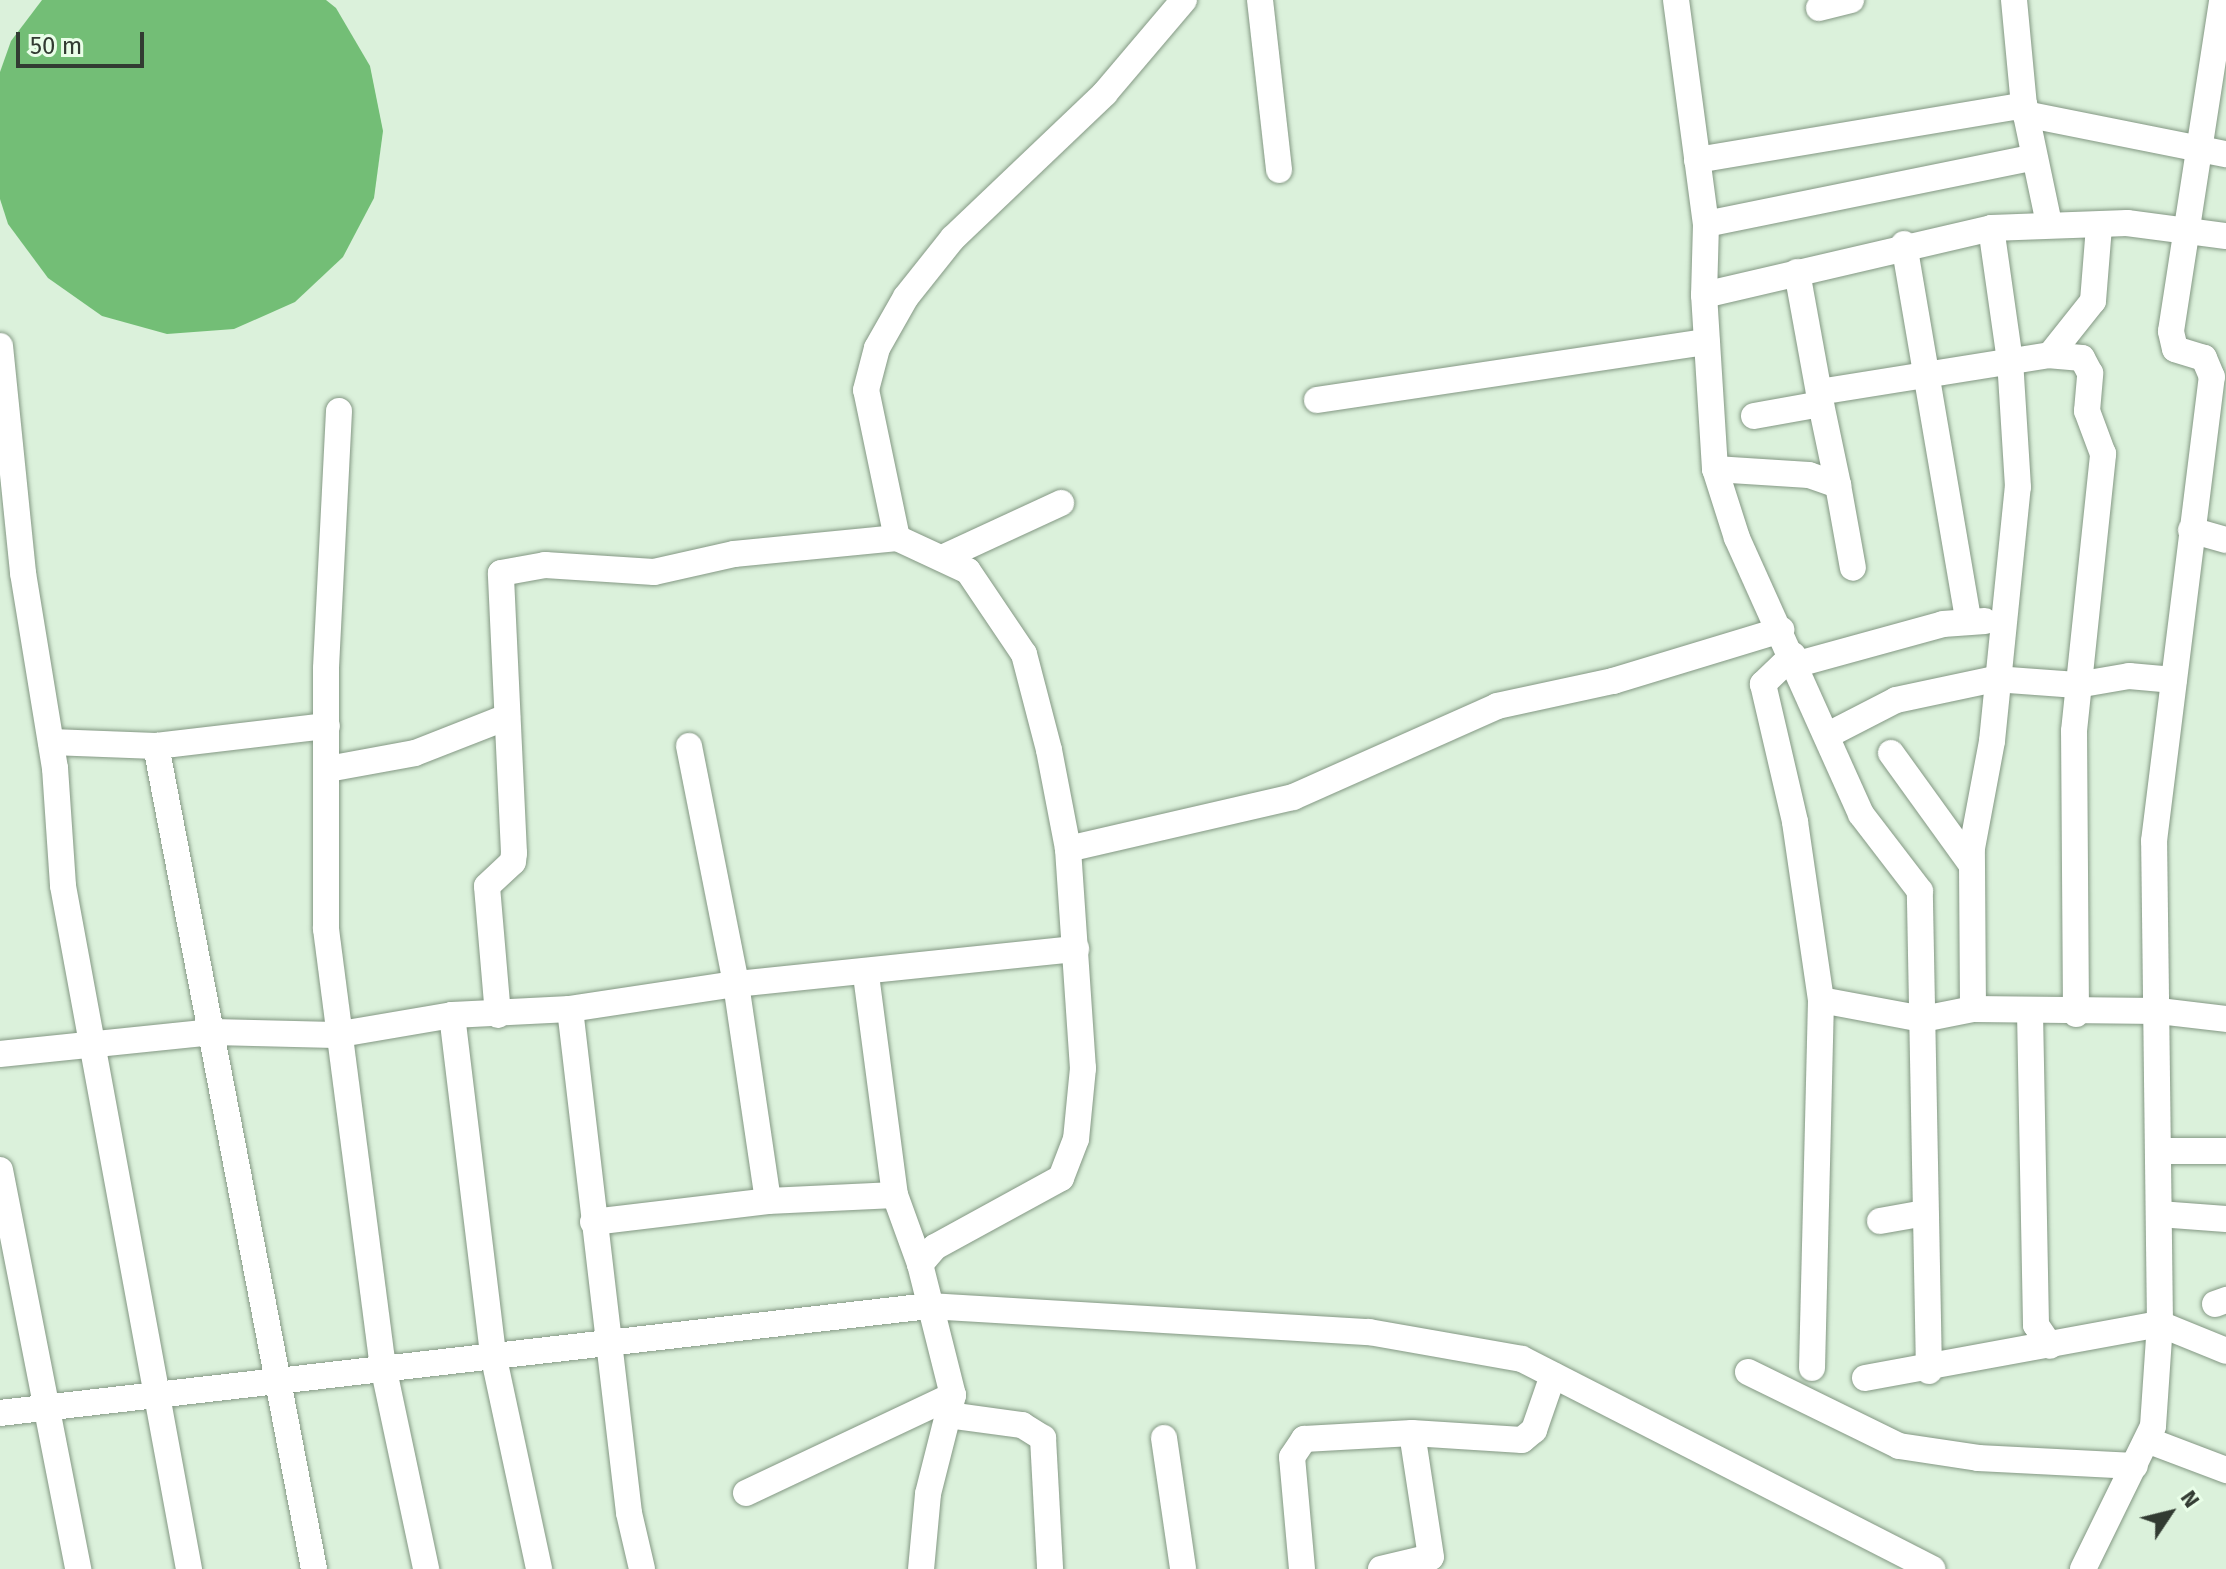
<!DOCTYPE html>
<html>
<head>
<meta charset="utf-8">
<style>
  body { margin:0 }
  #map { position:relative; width:2226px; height:1569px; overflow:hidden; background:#dbf1db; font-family:"Fira Sans",sans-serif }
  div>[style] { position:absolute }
  .water>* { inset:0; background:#73be76 }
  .roads { filter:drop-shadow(0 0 2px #849884) drop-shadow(0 0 2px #849884) }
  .minor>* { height:26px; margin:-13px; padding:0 13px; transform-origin:13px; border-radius:13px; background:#fff }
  span { translate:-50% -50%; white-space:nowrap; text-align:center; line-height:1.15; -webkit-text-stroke:8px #e9fee8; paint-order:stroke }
  .north { position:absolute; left:2130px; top:1473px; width:80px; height:80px; -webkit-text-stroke:6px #e9fee8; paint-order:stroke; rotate:55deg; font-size:22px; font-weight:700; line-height:32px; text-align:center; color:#323b32 }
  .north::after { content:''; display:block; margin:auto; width:28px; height:36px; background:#323b32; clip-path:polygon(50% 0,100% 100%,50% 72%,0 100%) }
  .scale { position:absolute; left:16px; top:32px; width:128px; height:36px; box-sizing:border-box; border:4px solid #323b32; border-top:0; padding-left:10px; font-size:24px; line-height:28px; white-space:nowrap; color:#323b32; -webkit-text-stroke:6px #e9fee8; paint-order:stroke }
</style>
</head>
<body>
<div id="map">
  <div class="water">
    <i style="clip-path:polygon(42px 0,326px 0,336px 8px,370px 66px,383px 131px,374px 198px,343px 257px,295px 302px,234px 329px,167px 334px,102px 316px,48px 278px,8px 224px,0 199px,0 72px,11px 41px)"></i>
  </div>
  <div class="roads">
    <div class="minor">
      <i style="left:1260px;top:0;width:171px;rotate:83.6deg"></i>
      <i style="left:1676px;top:0;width:226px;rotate:82.4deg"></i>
      <i style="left:1706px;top:224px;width:71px;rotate:91.6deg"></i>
      <i style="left:2014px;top:0;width:105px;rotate:84.6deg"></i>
      <i style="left:2024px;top:105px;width:122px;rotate:78.1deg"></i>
      <i style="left:1819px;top:8px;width:33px;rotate:-14deg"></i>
      <i style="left:2025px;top:114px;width:205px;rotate:11.3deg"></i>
      <i style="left:1697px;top:160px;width:332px;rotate:-9.5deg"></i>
      <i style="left:1706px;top:224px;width:335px;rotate:-11.5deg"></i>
      <i style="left:1904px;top:244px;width:381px;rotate:80.3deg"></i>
      <i style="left:1797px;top:272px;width:134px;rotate:79.7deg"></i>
      <i style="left:0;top:346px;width:228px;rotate:84.2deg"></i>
      <i style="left:23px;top:573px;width:198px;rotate:80.7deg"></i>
      <i style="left:55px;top:768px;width:118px;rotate:86.1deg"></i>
      <i style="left:63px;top:886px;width:695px;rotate:79.55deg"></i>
      <i style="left:1819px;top:392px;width:234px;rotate:-9.1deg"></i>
      <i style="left:1317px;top:400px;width:394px;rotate:-8.5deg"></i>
      <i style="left:339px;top:411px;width:258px;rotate:92.9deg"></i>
      <i style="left:326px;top:669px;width:260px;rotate:90deg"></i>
      <i style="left:326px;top:929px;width:441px;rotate:82.6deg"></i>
      <i style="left:383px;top:1366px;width:208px;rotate:78deg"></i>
      <i style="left:1754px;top:416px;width:68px;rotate:-10.2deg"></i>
      <i style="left:1821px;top:404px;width:83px;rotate:78.1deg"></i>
      <i style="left:1715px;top:469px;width:94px;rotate:3.7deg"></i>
      <i style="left:1809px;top:475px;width:31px;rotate:19deg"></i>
      <i style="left:1838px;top:485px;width:84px;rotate:79.8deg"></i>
      <i style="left:2191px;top:530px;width:36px;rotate:16deg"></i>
      <i style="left:897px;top:538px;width:151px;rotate:-101.8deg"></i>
      <i style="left:866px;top:390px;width:43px;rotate:-75.3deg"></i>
      <i style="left:877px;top:348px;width:59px;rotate:-60.4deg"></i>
      <i style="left:906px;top:297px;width:75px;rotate:-51.5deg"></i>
      <i style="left:953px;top:238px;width:210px;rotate:-43.6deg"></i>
      <i style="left:1105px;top:93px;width:122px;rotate:-49.7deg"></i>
      <i style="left:944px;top:557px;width:129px;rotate:-24.8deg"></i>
      <i style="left:1793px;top:655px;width:42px;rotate:136deg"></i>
      <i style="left:1763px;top:684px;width:142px;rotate:76.9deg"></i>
      <i style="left:1795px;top:822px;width:180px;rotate:81.7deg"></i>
      <i style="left:1821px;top:1000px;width:368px;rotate:91.4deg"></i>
      <i style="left:1798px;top:664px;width:150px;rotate:-15.4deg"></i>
      <i style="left:1943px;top:624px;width:42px;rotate:-4.1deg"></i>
      <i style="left:1828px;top:735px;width:76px;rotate:-27.2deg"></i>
      <i style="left:1896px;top:700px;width:101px;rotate:-12deg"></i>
      <i style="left:1995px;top:679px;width:82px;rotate:4.2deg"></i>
      <i style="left:2077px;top:685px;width:53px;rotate:-9.8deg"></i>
      <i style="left:2129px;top:676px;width:45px;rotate:5.1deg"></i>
      <i style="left:51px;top:742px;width:105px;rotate:2.2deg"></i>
      <i style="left:156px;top:746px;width:172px;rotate:-6.7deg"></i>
      <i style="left:156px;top:746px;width:838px;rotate:79.13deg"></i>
      <i style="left:689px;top:746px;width:243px;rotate:78.8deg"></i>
      <i style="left:736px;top:984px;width:219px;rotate:81.6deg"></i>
      <i style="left:1891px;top:753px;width:137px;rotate:54.2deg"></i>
      <i style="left:328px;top:769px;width:88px;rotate:-10.4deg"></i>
      <i style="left:415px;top:753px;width:99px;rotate:-21.4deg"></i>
      <i style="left:1068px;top:849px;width:231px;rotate:-13deg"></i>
      <i style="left:1293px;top:797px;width:223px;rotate:-24deg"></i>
      <i style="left:1497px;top:706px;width:119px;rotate:-12.2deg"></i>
      <i style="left:1613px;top:681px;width:176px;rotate:-16.9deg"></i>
      <i style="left:866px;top:975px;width:222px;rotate:82.5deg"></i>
      <i style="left:895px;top:1195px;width:73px;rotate:70.1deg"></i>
      <i style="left:1821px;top:1000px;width:104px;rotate:10.6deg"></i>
      <i style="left:1923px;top:1019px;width:51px;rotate:-11.3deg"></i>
      <i style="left:1973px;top:1009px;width:186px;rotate:0.6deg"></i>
      <i style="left:2159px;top:1011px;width:67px;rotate:6.8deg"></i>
      <i style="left:570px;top:1009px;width:507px;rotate:83.32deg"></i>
      <i style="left:629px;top:1513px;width:57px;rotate:76.9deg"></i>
      <i style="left:1973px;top:1009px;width:161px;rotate:-90.4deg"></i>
      <i style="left:1972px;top:848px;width:109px;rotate:-79.4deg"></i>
      <i style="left:1992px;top:741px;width:255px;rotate:-84.2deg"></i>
      <i style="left:2018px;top:487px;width:126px;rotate:-93.6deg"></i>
      <i style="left:2010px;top:361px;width:134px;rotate:-98.1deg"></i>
      <i style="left:2030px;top:1012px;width:313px;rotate:88.9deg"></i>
      <i style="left:2036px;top:1325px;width:25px;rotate:56deg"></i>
      <i style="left:2076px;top:1014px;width:283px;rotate:-90.4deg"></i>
      <i style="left:2074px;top:731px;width:279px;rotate:-84deg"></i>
      <i style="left:2103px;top:454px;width:46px;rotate:-110.4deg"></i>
      <i style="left:2087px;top:411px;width:38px;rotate:-85deg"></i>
      <i style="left:2090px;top:373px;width:17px;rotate:-118deg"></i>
      <i style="left:2082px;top:358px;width:32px;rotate:-175deg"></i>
      <i style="left:2050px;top:355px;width:69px;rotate:-51.5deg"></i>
      <i style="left:2093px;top:301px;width:75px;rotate:-85.4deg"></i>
      <i style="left:452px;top:1015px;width:341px;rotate:83.1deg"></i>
      <i style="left:493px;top:1354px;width:220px;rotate:77.9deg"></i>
      <i style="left:498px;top:1015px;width:129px;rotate:-94.9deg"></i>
      <i style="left:487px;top:886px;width:35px;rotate:-43deg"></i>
      <i style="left:513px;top:862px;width:9px;rotate:-84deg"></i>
      <i style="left:514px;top:853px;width:280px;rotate:-92.7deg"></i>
      <i style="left:501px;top:573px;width:45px;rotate:-10.3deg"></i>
      <i style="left:545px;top:565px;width:109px;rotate:3.7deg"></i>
      <i style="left:654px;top:572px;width:82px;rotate:-12.7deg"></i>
      <i style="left:734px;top:554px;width:164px;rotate:-5.6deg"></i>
      <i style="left:897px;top:538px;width:78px;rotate:24.9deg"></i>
      <i style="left:968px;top:571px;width:100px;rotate:56deg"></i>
      <i style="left:1024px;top:654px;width:99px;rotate:75.4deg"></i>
      <i style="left:1049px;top:750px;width:101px;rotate:79.1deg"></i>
      <i style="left:1068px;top:849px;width:220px;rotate:86.1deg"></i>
      <i style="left:1083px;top:1068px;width:71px;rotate:95.6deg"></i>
      <i style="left:1076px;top:1139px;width:42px;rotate:111deg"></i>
      <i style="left:1061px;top:1178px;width:144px;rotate:151.3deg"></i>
      <i style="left:935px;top:1247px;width:23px;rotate:131deg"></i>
      <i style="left:920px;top:1264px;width:135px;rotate:75.9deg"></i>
      <i style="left:953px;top:1395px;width:102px;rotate:104.2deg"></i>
      <i style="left:928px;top:1494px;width:75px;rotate:95.3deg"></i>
      <i style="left:0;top:1054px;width:214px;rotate:-5.9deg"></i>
      <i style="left:213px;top:1032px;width:122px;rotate:1.4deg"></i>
      <i style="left:335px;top:1035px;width:119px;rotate:-9.7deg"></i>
      <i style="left:452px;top:1015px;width:118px;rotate:-2.9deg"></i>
      <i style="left:570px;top:1009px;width:168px;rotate:-8.6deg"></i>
      <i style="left:736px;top:984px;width:342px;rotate:-5.9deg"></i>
      <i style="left:2159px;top:1151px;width:67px"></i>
      <i style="left:0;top:1170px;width:407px;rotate:78.9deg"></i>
      <i style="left:2159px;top:1214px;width:67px;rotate:4.3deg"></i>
      <i style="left:1880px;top:1221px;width:46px;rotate:-10.1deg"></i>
      <i style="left:593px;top:1222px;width:176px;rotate:-6.8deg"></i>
      <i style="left:768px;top:1201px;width:127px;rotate:-2.7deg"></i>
      <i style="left:2215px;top:1304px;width:12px;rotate:-20deg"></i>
      <i style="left:1929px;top:1371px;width:480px;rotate:-91.1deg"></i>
      <i style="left:1920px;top:891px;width:97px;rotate:-127.5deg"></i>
      <i style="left:1861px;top:814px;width:303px;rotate:-114.2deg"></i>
      <i style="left:1737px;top:538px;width:72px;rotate:-107.7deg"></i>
      <i style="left:1715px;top:469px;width:174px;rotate:-93.6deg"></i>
      <i style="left:1704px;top:295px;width:295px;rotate:-13.1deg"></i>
      <i style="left:1991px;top:228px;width:136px;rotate:-2.1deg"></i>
      <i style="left:2127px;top:223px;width:100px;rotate:7.5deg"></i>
      <i style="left:1748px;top:1372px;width:168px;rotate:26.1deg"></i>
      <i style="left:1899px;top:1446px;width:80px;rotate:8.6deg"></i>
      <i style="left:1978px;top:1458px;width:157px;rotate:2.9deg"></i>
      <i style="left:1865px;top:1378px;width:300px;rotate:-10.4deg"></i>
      <i style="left:2160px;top:1324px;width:71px;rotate:22.2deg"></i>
      <i style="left:0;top:1413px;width:935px;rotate:-6.57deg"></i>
      <i style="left:929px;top:1306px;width:441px;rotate:3.4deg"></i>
      <i style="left:1369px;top:1332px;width:155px;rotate:10deg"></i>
      <i style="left:1522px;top:1359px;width:461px;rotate:27.1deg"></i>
      <i style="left:948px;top:1415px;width:75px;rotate:7.7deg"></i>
      <i style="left:1022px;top:1425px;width:25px;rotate:32deg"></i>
      <i style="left:1043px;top:1438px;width:131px;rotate:86.9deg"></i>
      <i style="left:1164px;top:1438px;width:132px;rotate:81.7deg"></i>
      <i style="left:2147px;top:1440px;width:85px;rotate:20.8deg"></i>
      <i style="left:746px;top:1493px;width:229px;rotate:-25.3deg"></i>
      <i style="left:1302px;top:1569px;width:112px;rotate:-95.1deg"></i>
      <i style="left:1292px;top:1457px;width:22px;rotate:-56deg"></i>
      <i style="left:1304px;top:1439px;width:108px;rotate:-3.2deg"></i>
      <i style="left:1412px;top:1433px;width:110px;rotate:3.6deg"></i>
      <i style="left:1522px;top:1440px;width:16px;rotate:-40deg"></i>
      <i style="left:1534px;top:1430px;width:58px;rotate:-70.9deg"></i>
      <i style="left:1381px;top:1569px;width:51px;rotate:-13.5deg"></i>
      <i style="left:1431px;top:1557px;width:125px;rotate:-98.7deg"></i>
      <i style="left:2083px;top:1569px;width:159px;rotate:-63.9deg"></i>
      <i style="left:2153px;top:1426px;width:102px;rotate:-86.1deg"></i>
      <i style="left:2160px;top:1324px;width:483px;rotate:-90.7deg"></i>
      <i style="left:2154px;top:841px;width:468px;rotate:-82.9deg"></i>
      <i style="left:2212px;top:377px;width:21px;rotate:-113deg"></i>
      <i style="left:2204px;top:358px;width:30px;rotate:-163deg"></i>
      <i style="left:2175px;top:349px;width:18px;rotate:-103deg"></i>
      <i style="left:2171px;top:331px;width:335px;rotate:-81.2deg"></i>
    </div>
  </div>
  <div class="north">N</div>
  <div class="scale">50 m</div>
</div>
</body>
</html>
